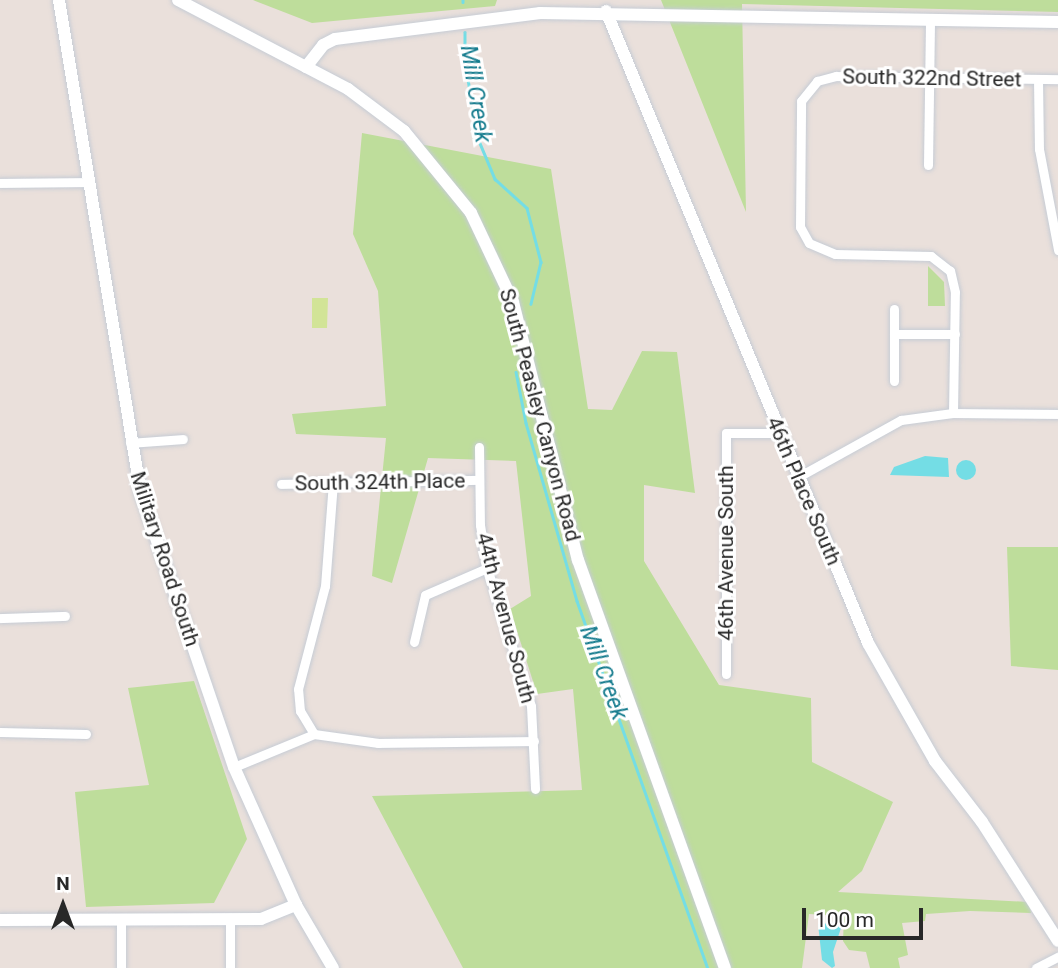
<!DOCTYPE html>
<html>
<head>
<meta charset="utf-8">
<style>
  body { margin:0 }
  #map { position:relative; width:1058px; height:968px; overflow:hidden; background:#eae0db; font-family:Roboto,sans-serif }
  div>[style] { position:absolute }
  .green>* { inset:0; background:#bedd9b }
  .pitch>* { inset:0; background:#d2e497 }
  .water>* { inset:0; background:#74dde5 }
  .round { border-radius:50% }
  .stream>* { height:2.5px; margin:-1.25px; padding:0 1.25px; transform-origin:1.25px; border-radius:1.25px; background:#74dde5 }
  .roads { filter:drop-shadow(0 0 2px #c6ccd5) drop-shadow(0 0 2px #c6ccd5) }
  .street>* { height:9px; margin:-4.5px; padding:0 4.5px; transform-origin:4.5px; border-radius:4.5px; background:#fff }
  .secondary>* { height:12px; margin:-6px; padding:0 6px; transform-origin:6px; border-radius:6px; background:#fff }
  span { translate:-50% -50%; white-space:nowrap; text-align:center; line-height:1.15; -webkit-text-stroke:6px #fff; paint-order:stroke }
  .street-label { font-size:21px; color:#282828 }
  .water-label { font-size:23px; color:#167c8e; font-style:italic }
  .north { position:absolute; left:28px; top:870px; width:70px; height:70px; -webkit-text-stroke:5px #fff; paint-order:stroke; rotate:0deg; font-size:19px; font-weight:700; line-height:28px; text-align:center; color:#282828 }
  .north::after { content:''; display:block; margin:auto; width:24px; height:32px; background:#282828; clip-path:polygon(50% 0,100% 100%,50% 72%,0 100%) }
  .scale { position:absolute; left:802px; top:908px; width:121px; height:32px; box-sizing:border-box; border:4px solid #282828; border-top:0; padding-left:9px; font-size:21px; line-height:24px; white-space:nowrap; color:#282828; -webkit-text-stroke:5px #fff; paint-order:stroke }
</style>
</head>
<body>
<div id="map">
  <div class="green">
    <i style="clip-path:polygon(253px 0,497px 0,495px 6px,312px 23px)"></i>
    <i style="clip-path:polygon(661px 0,1058px 0,1058px 12px,742px 4px,746px 212px)"></i>
    <i style="clip-path:polygon(362px 133px,551px 169px,588px 409px,612px 410px,642px 351px,677px 352px,695px 493px,644px 485px,644px 561px,719px 685px,811px 698px,812px 762px,893px 802px,862px 871px,838px 892px,1029px 902px,1031px 913px,970px 911px,926px 914px,925px 921px,902px 923px,908px 955px,898px 958px,900px 968px,870px 968px,866px 952px,849px 950px,843px 941px,844px 916px,809px 914px,802px 968px,463px 968px,372px 796px,582px 790px,573px 689px,537px 694px,510px 609px,531px 596px,516px 461px,428px 458px,392px 583px,372px 576px,386px 438px,296px 434px,292px 414px,386px 406px,378px 291px,353px 234px)"></i>
    <i style="clip-path:polygon(928px 266px,944px 282px,945px 306px,928px 306px)"></i>
    <i style="clip-path:polygon(1007px 547px,1058px 547px,1058px 670px,1011px 666px)"></i>
    <i style="clip-path:polygon(194px 681px,247px 839px,214px 903px,86px 907px,75px 792px,149px 785px,128px 688px)"></i>
  </div>
  <div class="pitch">
    <i style="clip-path:polygon(312px 298px,328px 298px,327px 328px,312px 328px)"></i>
  </div>
  <div class="water">
    <i style="clip-path:polygon(925px 456px,948px 458px,949px 477px,890px 475px,894px 467px)"></i>
    <i class="round" style="left:956px;top:460px;width:20px;height:20px"></i>
    <i style="clip-path:polygon(843px 922px,833px 952px,835px 966px,832px 968px,822px 960px,818px 924px)"></i>
  </div>
  <div class="stream">
    <i style="left:463px;top:0;width:2px;rotate:90deg"></i>
    <i style="left:465px;top:32px;width:28px;rotate:90deg"></i>
    <i style="left:465px;top:60px;width:77px;rotate:81deg"></i>
    <i style="left:477px;top:136px;width:47px;rotate:67.3deg"></i>
    <i style="left:495px;top:179px;width:43px;rotate:42.2deg"></i>
    <i style="left:527px;top:208px;width:56px;rotate:75.5deg"></i>
    <i style="left:541px;top:262px;width:43px;rotate:103.4deg"></i>
    <i style="left:516px;top:372px;width:52px;rotate:78.9deg"></i>
    <i style="left:526px;top:423px;width:185px;rotate:74deg"></i>
    <i style="left:577px;top:601px;width:390px;rotate:70.4deg"></i>
  </div>
  <div class="roads">
    <div class="street">
      <i style="left:1038px;top:79px;width:70px;rotate:89.2deg"></i>
      <i style="left:1039px;top:149px;width:103px;rotate:79.3deg"></i>
      <i style="left:928px;top:165px;width:146px;rotate:-89.2deg"></i>
      <i style="left:0;top:183px;width:89px;rotate:-0.6deg"></i>
      <i style="left:894px;top:309px;width:72px;rotate:90deg"></i>
      <i style="left:894px;top:334px;width:61px"></i>
      <i style="left:953px;top:413px;width:121px;rotate:-89.1deg"></i>
      <i style="left:955px;top:292px;width:22px;rotate:-103deg"></i>
      <i style="left:950px;top:271px;width:24px;rotate:-142deg"></i>
      <i style="left:931px;top:256px;width:96px;rotate:-178.8deg"></i>
      <i style="left:835px;top:254px;width:28px;rotate:-157deg"></i>
      <i style="left:809px;top:243px;width:18px;rotate:-119deg"></i>
      <i style="left:800px;top:227px;width:126px;rotate:-89.5deg"></i>
      <i style="left:801px;top:101px;width:26px;rotate:-51deg"></i>
      <i style="left:817px;top:81px;width:20px;rotate:-15deg"></i>
      <i style="left:836px;top:76px;width:222px;rotate:0.8deg"></i>
      <i style="left:130px;top:443px;width:53px;rotate:-4.3deg"></i>
      <i style="left:479px;top:447px;width:78px;rotate:89.3deg"></i>
      <i style="left:480px;top:525px;width:44px;rotate:80.8deg"></i>
      <i style="left:487px;top:568px;width:145px;rotate:72.3deg"></i>
      <i style="left:531px;top:706px;width:83px;rotate:87.2deg"></i>
      <i style="left:798px;top:477px;width:118px;rotate:-29deg"></i>
      <i style="left:901px;top:420px;width:52px;rotate:-7.7deg"></i>
      <i style="left:953px;top:413px;width:105px;rotate:0.5deg"></i>
      <i style="left:281px;top:484px;width:197px;rotate:-1.2deg"></i>
      <i style="left:0;top:618px;width:65px;rotate:-1.8deg"></i>
      <i style="left:414px;top:642px;width:48px;rotate:-76.8deg"></i>
      <i style="left:425px;top:595px;width:68px;rotate:-23.5deg"></i>
      <i style="left:726px;top:674px;width:241px;rotate:-90deg"></i>
      <i style="left:726px;top:433px;width:54px"></i>
      <i style="left:0;top:732px;width:86px;rotate:1.3deg"></i>
      <i style="left:314px;top:734px;width:27px;rotate:-121deg"></i>
      <i style="left:300px;top:711px;width:22px;rotate:-95deg"></i>
      <i style="left:298px;top:689px;width:106px;rotate:-75.3deg"></i>
      <i style="left:325px;top:586px;width:103px;rotate:-85.6deg"></i>
      <i style="left:234px;top:767px;width:87px;rotate:-22.4deg"></i>
      <i style="left:314px;top:734px;width:65px;rotate:8deg"></i>
      <i style="left:378px;top:743px;width:156px;rotate:-0.7deg"></i>
      <i style="left:121px;top:922px;width:46px;rotate:90deg"></i>
      <i style="left:230px;top:968px;width:49px;rotate:-90deg"></i>
      <i style="left:1036px;top:968px;width:25px;rotate:-27deg"></i>
    </div>
    <div class="secondary">
      <i style="left:59px;top:0;width:501px;rotate:80.58deg"></i>
      <i style="left:141px;top:494px;width:288px;rotate:71.2deg"></i>
      <i style="left:234px;top:767px;width:151px;rotate:65.8deg"></i>
      <i style="left:296px;top:905px;width:73px;rotate:59.6deg"></i>
      <i style="left:178px;top:0;width:192px;rotate:27.6deg"></i>
      <i style="left:348px;top:89px;width:70px;rotate:36.9deg"></i>
      <i style="left:404px;top:131px;width:106px;rotate:50.7deg"></i>
      <i style="left:471px;top:213px;width:98px;rotate:64.7deg"></i>
      <i style="left:513px;top:302px;width:266px;rotate:75.9deg"></i>
      <i style="left:578px;top:560px;width:434px;rotate:70.2deg"></i>
      <i style="left:606px;top:11px;width:684px;rotate:67.48deg"></i>
      <i style="left:868px;top:643px;width:136px;rotate:60.4deg"></i>
      <i style="left:935px;top:761px;width:77px;rotate:52.4deg"></i>
      <i style="left:982px;top:822px;width:141px;rotate:57.4deg"></i>
      <i style="left:306px;top:67px;width:28px;rotate:-52deg"></i>
      <i style="left:323px;top:45px;width:13px;rotate:-27deg"></i>
      <i style="left:335px;top:39px;width:207px;rotate:-7.2deg"></i>
      <i style="left:540px;top:13px;width:518px;rotate:1deg"></i>
      <i style="left:0;top:920px;width:261px;rotate:-0.2deg"></i>
      <i style="left:261px;top:919px;width:38px;rotate:-22deg"></i>
    </div>
  </div>
  <div class="street-label">
    <span style="left:932px;top:78px;rotate:1deg">South 322nd Street</span>
    <span style="left:540px;top:415px;rotate:75deg">South Peasley Canyon Road</span>
    <span style="left:380px;top:482px;rotate:-1deg">South 324th Place</span>
    <span style="left:804px;top:491px;rotate:67deg">46th Place South</span>
    <span style="left:726px;top:553px;rotate:-90deg">46th Avenue South</span>
    <span style="left:165px;top:559px;rotate:72deg">Military Road South</span>
    <span style="left:506px;top:618px;rotate:75deg">44th Avenue South</span>
  </div>
  <div class="water-label">
    <span style="left:475px;top:94px;rotate:81deg">Mill Creek</span>
    <span style="left:603px;top:673px;rotate:70deg">Mill Creek</span>
  </div>
  <div class="north">N</div>
  <div class="scale">100 m</div>
</div>
</body>
</html>
